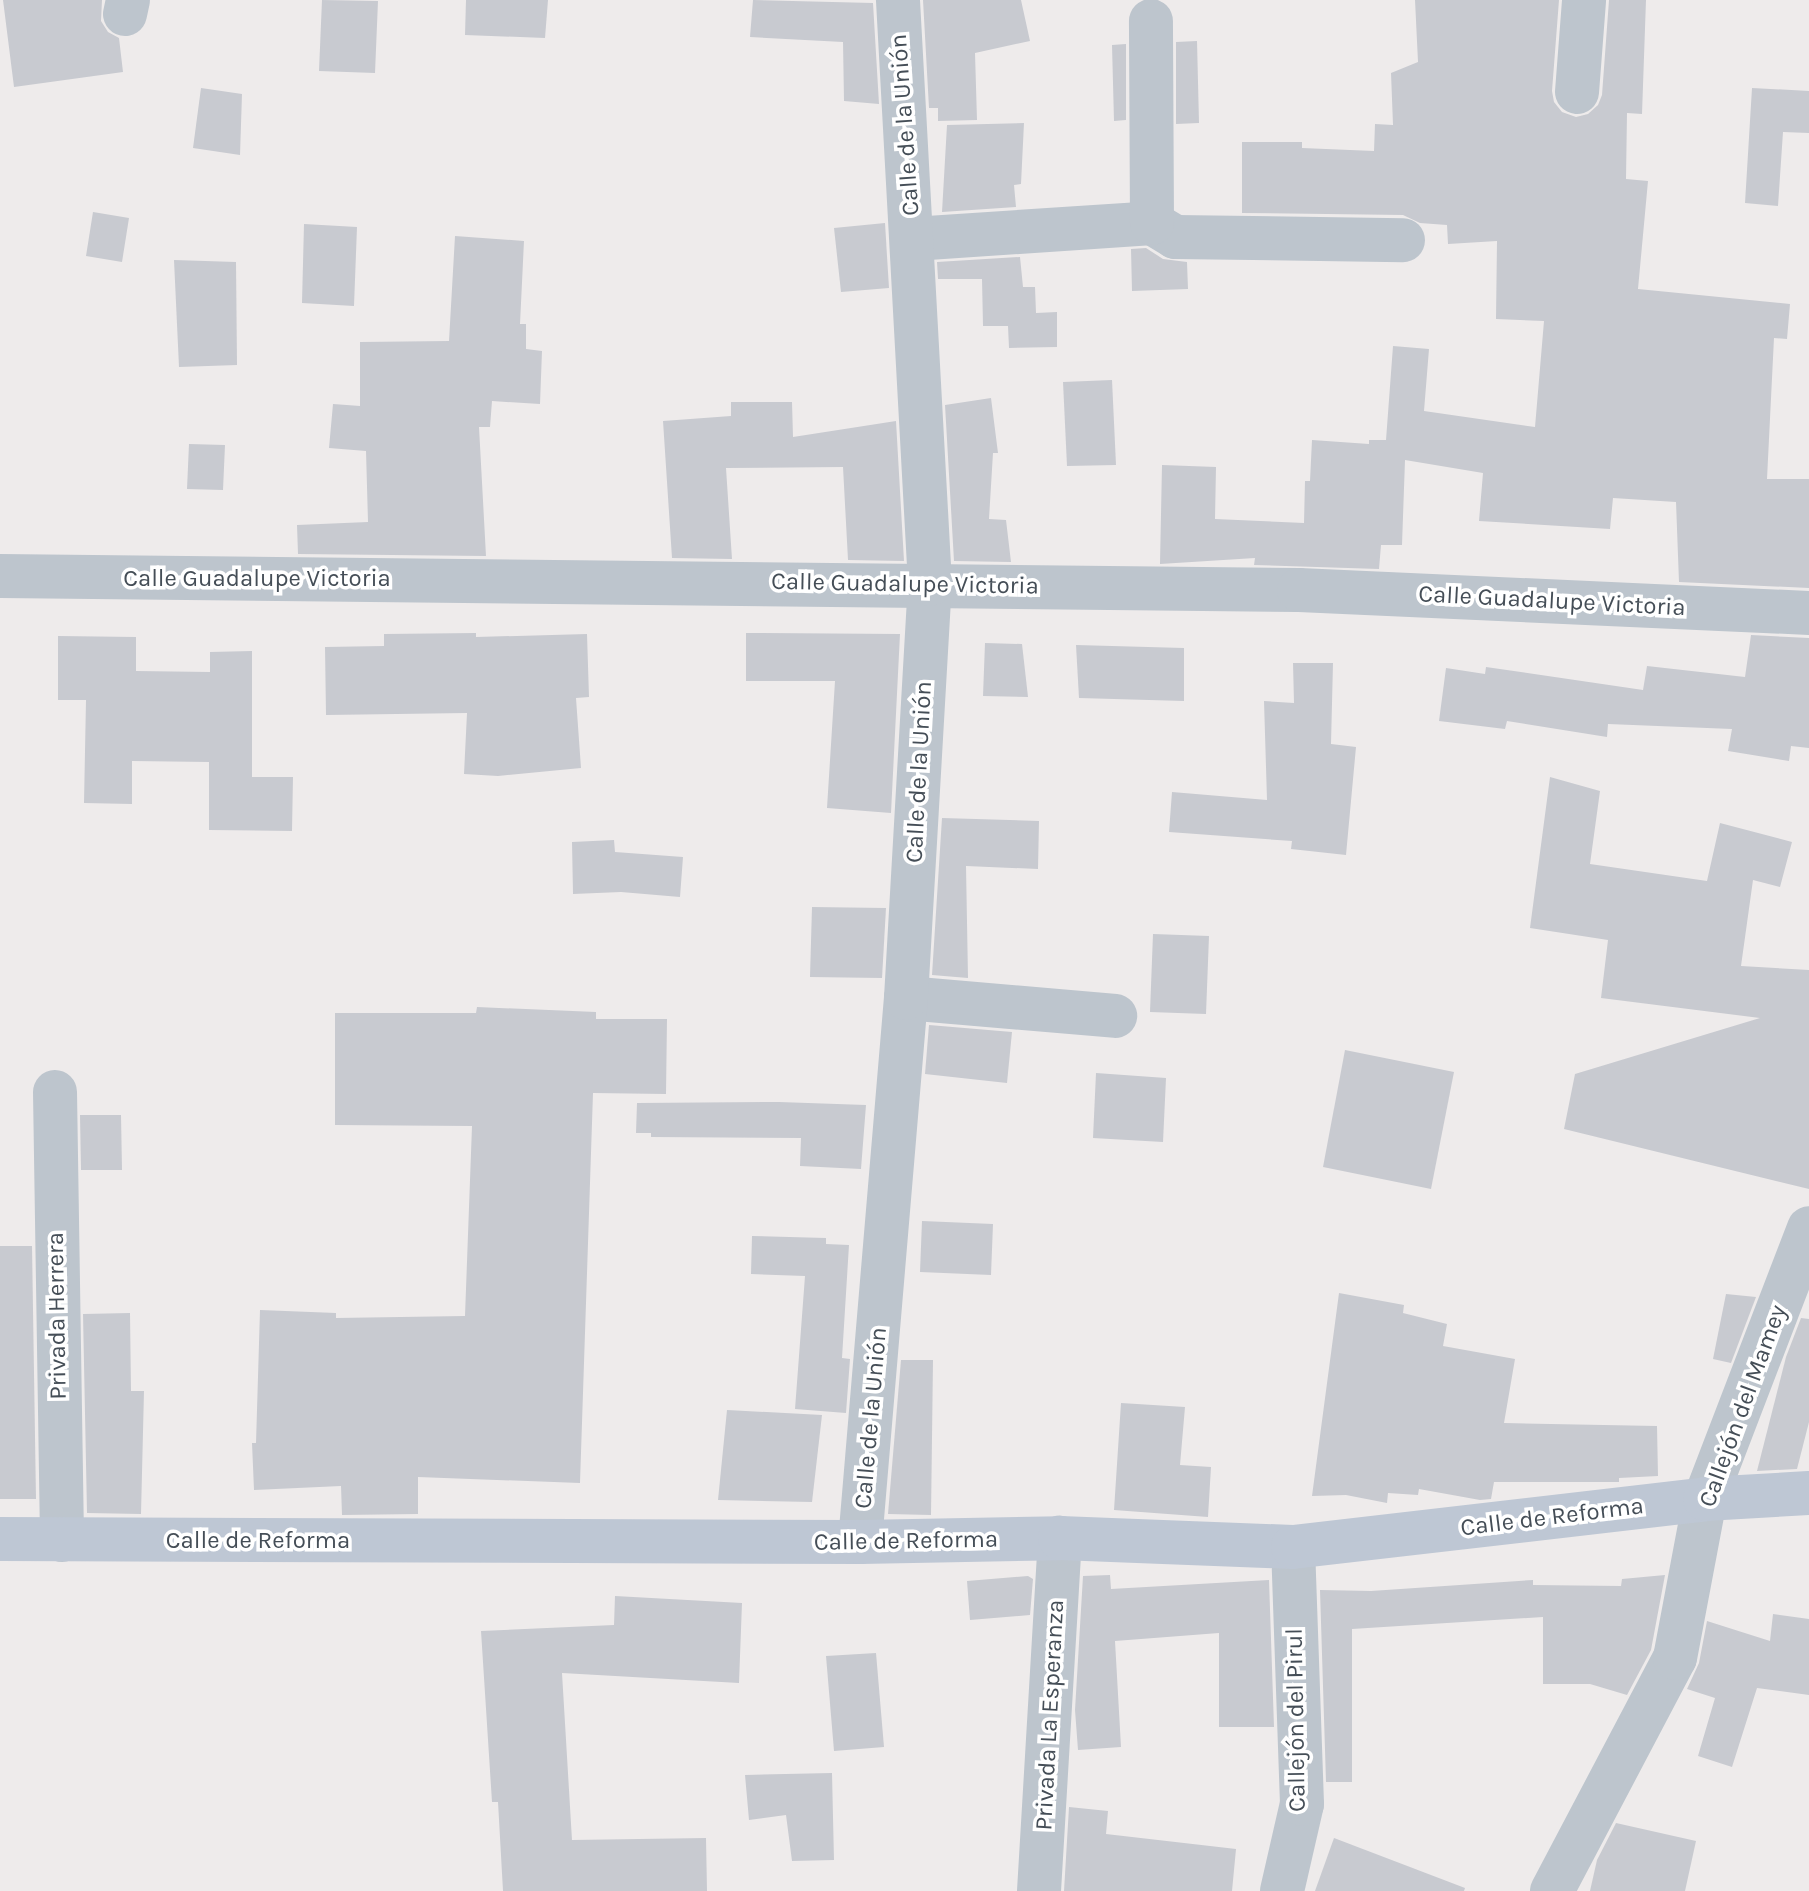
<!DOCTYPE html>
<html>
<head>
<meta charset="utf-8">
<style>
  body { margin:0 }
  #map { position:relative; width:1809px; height:1891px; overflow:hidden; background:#eeebeb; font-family:Karla,sans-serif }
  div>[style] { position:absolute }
  .building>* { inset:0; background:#c8cad0 }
  .minor>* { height:44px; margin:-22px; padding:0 22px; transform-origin:22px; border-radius:22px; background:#bdc5cd }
  .secondary>* { height:44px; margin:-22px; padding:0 22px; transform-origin:22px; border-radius:22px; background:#bec7d4 }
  span { translate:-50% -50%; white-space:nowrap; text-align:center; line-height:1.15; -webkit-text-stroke:7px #fff; paint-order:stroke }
  .street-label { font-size:24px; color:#454e57 }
</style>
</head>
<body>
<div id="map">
  <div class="building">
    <i style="clip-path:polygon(3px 0,102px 0,101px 21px,108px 32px,119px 38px,123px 72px,14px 87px)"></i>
    <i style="clip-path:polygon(322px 0,378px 1px,375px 73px,319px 71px)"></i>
    <i style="clip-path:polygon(466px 0,548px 0,545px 38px,465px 35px)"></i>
    <i style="clip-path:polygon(753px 0,873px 3px,879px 104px,844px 101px,843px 42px,750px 37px)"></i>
    <i style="clip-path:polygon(923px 0,1021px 0,1030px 41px,975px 53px,977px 120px,938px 121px,938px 108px,929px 108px)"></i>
    <i style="clip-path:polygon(1415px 0,1559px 0,1552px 91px,1554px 102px,1562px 112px,1576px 117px,1588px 114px,1598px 105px,1602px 95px,1609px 0,1646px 0,1642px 114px,1627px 113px,1626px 179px,1648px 181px,1638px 289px,1790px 304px,1787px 339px,1774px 338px,1767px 479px,1809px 479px,1809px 588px,1679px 582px,1676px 502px,1613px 498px,1610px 529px,1479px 521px,1483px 473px,1405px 460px,1402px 545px,1381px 545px,1379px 569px,1254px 565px,1255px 558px,1160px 564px,1162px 465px,1216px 467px,1215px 519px,1304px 523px,1305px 481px,1310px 481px,1312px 440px,1369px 444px,1369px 440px,1386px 440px,1393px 346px,1429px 349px,1424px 411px,1535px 427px,1544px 321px,1496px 319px,1497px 241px,1448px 244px,1447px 225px,1420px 223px,1403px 215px,1242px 213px,1242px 142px,1302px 142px,1302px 148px,1374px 151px,1375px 124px,1393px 125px,1391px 73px,1418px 62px)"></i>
    <i style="clip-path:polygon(1197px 41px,1199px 123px,1176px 124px,1176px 42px)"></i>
    <i style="clip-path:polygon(1126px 44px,1126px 120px,1114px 121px,1112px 45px)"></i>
    <i style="clip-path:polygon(201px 88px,242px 94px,240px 155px,193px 148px)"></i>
    <i style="clip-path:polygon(1752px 88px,1809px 91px,1809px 133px,1783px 132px,1778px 206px,1745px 203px)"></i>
    <i style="clip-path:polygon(1024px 123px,1021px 184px,1014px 185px,1016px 207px,942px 212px,947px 125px)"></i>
    <i style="clip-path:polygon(93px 212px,129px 218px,122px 262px,86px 256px)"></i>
    <i style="clip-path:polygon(885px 223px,889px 288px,841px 292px,834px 228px)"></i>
    <i style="clip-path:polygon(304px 224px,357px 227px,354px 306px,302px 303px)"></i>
    <i style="clip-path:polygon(455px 236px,524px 241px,520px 324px,526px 324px,526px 349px,542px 351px,540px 404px,492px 401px,490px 427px,479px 427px,486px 556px,298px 554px,297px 525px,368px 522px,366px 451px,329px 448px,333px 404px,360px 406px,360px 342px,449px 341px)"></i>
    <i style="clip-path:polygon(1146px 248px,1163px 259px,1187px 262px,1188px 289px,1132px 291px,1131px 249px)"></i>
    <i style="clip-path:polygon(1020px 257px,1023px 287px,1035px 287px,1036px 313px,1057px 312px,1057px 347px,1009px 348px,1008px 326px,983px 326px,982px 279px,938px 279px,937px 262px)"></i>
    <i style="clip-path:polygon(174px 260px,236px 262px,237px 365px,179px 367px)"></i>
    <i style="clip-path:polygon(1112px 380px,1116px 465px,1067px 466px,1063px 382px)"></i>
    <i style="clip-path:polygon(991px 398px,998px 453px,993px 453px,989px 519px,1006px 520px,1011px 562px,954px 561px,945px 405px)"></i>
    <i style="clip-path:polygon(731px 402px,792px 402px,793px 437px,896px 421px,904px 561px,848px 560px,843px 467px,726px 468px,732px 559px,672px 558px,663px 421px,731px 416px)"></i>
    <i style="clip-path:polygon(189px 444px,225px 445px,223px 490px,187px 489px)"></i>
    <i style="clip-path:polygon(476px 633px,476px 637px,587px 634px,589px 697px,576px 698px,581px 768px,498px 776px,464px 774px,467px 713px,326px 715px,325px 647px,384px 646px,384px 634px)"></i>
    <i style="clip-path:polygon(746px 633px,900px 634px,891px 813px,827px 808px,835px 681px,746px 681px)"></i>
    <i style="clip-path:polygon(1751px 635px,1809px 638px,1809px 748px,1791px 746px,1789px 761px,1728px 751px,1732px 729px,1608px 724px,1607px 737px,1507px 721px,1505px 729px,1439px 721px,1446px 668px,1485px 674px,1486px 667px,1643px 690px,1647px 666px,1745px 677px)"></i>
    <i style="clip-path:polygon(58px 636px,136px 637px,136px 671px,210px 672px,210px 652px,252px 651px,252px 777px,293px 777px,292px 831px,209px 830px,209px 762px,132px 761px,132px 804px,84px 803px,86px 700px,58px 700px)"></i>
    <i style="clip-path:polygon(985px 643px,1022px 644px,1028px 697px,983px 696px)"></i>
    <i style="clip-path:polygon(1076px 645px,1184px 648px,1184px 701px,1079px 698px)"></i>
    <i style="clip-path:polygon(1293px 663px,1333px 663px,1331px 744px,1356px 747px,1346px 855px,1291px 849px,1292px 841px,1169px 832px,1172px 792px,1267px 800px,1264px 701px,1294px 703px)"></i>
    <i style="clip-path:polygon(1550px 777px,1600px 791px,1590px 864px,1707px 881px,1720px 823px,1792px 842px,1780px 887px,1753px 880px,1741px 966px,1809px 970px,1809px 1189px,1564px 1129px,1575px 1074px,1760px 1018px,1601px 998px,1608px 940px,1530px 928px)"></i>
    <i style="clip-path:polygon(942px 818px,1039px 821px,1038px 869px,966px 866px,968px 978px,932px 975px)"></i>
    <i style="clip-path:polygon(614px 840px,615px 852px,683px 857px,680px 897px,621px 892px,573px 894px,572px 842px)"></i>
    <i style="clip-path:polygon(812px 907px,886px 908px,882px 978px,810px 977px)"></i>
    <i style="clip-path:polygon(1153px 934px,1209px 936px,1206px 1014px,1150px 1012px)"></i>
    <i style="clip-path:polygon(477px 1007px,596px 1012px,596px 1019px,667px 1019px,666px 1094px,593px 1093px,580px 1483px,418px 1477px,418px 1514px,342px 1515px,341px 1486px,254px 1490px,252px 1443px,256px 1443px,260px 1310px,336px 1313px,336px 1318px,465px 1316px,472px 1126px,335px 1125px,335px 1013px,476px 1013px)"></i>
    <i style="clip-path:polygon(929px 1025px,1012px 1032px,1007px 1083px,925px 1074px)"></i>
    <i style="clip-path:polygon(1345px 1050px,1454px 1072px,1431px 1189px,1323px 1167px)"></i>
    <i style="clip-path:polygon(1096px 1073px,1166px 1078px,1163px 1142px,1093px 1138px)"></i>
    <i style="clip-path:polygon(779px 1102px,866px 1105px,861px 1169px,800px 1166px,801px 1138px,651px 1137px,651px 1133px,636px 1133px,637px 1103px)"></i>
    <i style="clip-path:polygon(80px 1115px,121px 1115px,122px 1170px,81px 1170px)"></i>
    <i style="clip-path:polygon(922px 1221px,993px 1224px,991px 1275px,920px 1272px)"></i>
    <i style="clip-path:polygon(752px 1236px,826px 1238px,826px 1244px,849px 1245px,842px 1358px,850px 1359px,846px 1413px,795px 1409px,805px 1276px,751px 1274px)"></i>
    <i style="clip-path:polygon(0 1246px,32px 1246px,36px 1499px,0 1499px)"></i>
    <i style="clip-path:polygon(1339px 1293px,1404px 1305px,1403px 1313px,1447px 1324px,1443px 1346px,1515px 1359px,1504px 1423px,1657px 1426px,1658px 1476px,1619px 1478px,1619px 1482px,1494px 1482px,1491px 1499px,1480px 1500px,1419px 1489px,1418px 1495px,1388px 1493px,1387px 1503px,1346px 1495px,1312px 1496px)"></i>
    <i style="clip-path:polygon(1726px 1294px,1756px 1297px,1731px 1363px,1713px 1359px)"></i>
    <i style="clip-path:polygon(130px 1313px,131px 1391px,144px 1391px,141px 1514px,87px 1513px,83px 1314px)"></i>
    <i style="clip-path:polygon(1801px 1318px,1809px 1319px,1809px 1422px,1797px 1469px,1757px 1471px,1786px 1357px)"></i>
    <i style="clip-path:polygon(901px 1360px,933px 1360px,931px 1515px,888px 1514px)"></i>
    <i style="clip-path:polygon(1121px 1403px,1185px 1407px,1180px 1465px,1211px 1467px,1208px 1517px,1114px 1510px)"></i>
    <i style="clip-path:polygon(727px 1410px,822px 1415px,812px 1502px,718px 1500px)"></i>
    <i style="clip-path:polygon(1110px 1575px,1111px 1589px,1269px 1580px,1274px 1727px,1219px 1727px,1219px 1633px,1115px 1641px,1121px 1747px,1078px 1750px,1075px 1710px,1083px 1576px)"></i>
    <i style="clip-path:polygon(1665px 1575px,1651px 1650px,1627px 1695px,1590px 1684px,1543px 1684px,1543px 1617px,1352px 1629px,1352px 1782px,1326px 1782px,1320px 1590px,1371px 1591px,1533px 1580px,1533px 1585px,1621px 1586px,1622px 1579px)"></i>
    <i style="clip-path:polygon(1028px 1576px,1033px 1579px,1030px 1615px,970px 1620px,967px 1581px)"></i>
    <i style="clip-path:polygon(615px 1596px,742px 1603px,739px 1683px,562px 1673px,572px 1840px,706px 1838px,707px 1891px,503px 1891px,498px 1802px,492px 1802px,481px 1631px,614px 1625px)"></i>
    <i style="clip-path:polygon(1773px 1614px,1809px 1619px,1809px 1695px,1757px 1688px,1732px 1767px,1698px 1756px,1715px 1698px,1687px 1689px,1699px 1663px,1707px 1621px,1770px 1641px)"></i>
    <i style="clip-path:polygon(876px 1653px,884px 1747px,834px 1751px,826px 1656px)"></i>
    <i style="clip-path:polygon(832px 1773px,834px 1860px,792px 1861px,786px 1815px,749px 1820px,745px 1775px)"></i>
    <i style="clip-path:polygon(1069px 1807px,1108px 1811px,1106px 1834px,1236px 1849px,1232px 1891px,1064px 1891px)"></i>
    <i style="clip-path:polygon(1616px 1823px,1696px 1841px,1685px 1891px,1590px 1891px,1597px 1860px)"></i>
    <i style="clip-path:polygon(1334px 1838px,1465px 1888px,1464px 1891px,1315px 1891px)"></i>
  </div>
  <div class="minor">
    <i style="left:125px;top:14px;width:14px;rotate:-78deg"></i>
    <i style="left:1577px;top:92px;width:92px;rotate:-85.6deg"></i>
    <i style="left:1152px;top:223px;width:27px;rotate:31deg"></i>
    <i style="left:1175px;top:237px;width:228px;rotate:0.8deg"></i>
    <i style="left:913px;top:239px;width:240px;rotate:-3.8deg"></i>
    <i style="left:1152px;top:223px;width:202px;rotate:-90.3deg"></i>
    <i style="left:0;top:576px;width:1299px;rotate:0.62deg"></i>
    <i style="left:1299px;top:590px;width:511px;rotate:2.58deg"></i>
    <i style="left:906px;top:998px;width:210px;rotate:4.9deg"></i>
    <i style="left:55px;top:1092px;width:448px;rotate:89.1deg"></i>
    <i style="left:860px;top:1542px;width:546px;rotate:-85.17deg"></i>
    <i style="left:906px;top:998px;width:415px;rotate:-86.7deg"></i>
    <i style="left:930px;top:584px;width:585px;rotate:-93.14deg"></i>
    <i style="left:1039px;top:1891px;width:354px;rotate:-86.6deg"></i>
    <i style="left:1282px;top:1891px;width:89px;rotate:-77.1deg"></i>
    <i style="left:1302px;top:1804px;width:257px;rotate:-92deg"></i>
    <i style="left:1552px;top:1891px;width:263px;rotate:-62.2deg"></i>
    <i style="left:1675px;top:1658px;width:162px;rotate:-79.3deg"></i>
    <i style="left:1705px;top:1499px;width:290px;rotate:-69deg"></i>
  </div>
  <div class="secondary">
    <i style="left:0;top:1539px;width:860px;rotate:0.2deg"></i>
    <i style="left:860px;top:1542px;width:200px;rotate:-1.1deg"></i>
    <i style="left:1060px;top:1538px;width:233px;rotate:2.2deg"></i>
    <i style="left:1293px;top:1547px;width:415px;rotate:-6.6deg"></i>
    <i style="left:1705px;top:1499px;width:104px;rotate:-3.3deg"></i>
  </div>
  <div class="street-label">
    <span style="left:905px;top:125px;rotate:-94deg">Calle de la Unión</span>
    <span style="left:257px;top:579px">Calle Guadalupe Victoria</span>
    <span style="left:905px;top:584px;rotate:1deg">Calle Guadalupe Victoria</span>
    <span style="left:1552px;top:601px;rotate:3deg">Calle Guadalupe Victoria</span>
    <span style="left:919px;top:772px;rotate:-87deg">Calle de la Unión</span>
    <span style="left:57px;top:1316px;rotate:-91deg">Privada Herrera</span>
    <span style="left:1743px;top:1406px;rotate:-70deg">Callejón del Mamey</span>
    <span style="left:871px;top:1418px;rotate:-85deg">Calle de la Unión</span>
    <span style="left:1552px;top:1517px;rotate:-7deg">Calle de Reforma</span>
    <span style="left:258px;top:1541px">Calle de Reforma</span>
    <span style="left:906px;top:1541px;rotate:-1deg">Calle de Reforma</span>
    <span style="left:1050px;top:1715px;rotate:-87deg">Privada La Esperanza</span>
    <span style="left:1296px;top:1720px;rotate:-91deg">Callejón del Pirul</span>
  </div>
</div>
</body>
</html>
